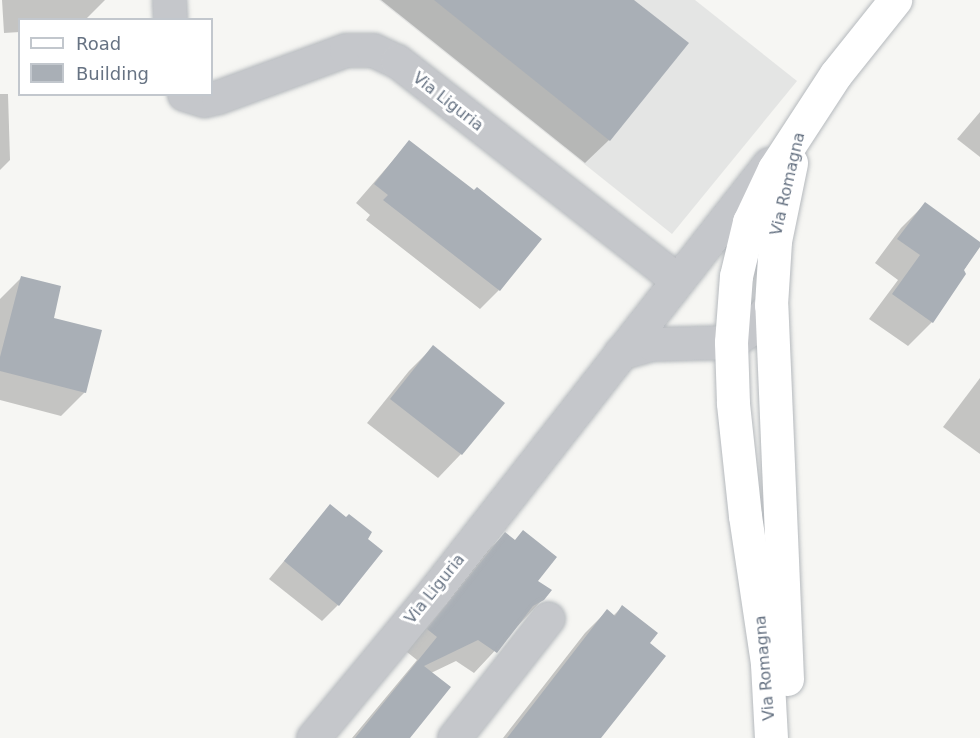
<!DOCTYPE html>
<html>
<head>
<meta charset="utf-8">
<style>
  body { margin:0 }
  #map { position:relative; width:980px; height:738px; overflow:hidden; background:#f6f6f3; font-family:"DejaVu Sans",sans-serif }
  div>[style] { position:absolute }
  .built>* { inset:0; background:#e4e5e4 }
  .shadow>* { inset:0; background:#0003 }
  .building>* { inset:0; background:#a9afb6 }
  .roads { filter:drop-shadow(0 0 2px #b5b9bd) drop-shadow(0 0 2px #b5b9bd) }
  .minor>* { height:33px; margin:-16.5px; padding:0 16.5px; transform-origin:16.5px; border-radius:16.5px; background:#c5c7cb }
  .major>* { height:33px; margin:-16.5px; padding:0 16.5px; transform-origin:16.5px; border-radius:16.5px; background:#fff }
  span { translate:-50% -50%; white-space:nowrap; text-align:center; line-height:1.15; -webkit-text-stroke:6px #fff; paint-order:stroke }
  .street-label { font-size:16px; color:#677383 }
  .legend { position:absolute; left:18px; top:18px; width:195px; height:78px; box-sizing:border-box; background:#fff; border:2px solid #c2c7cd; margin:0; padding:8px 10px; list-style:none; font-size:18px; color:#677383 }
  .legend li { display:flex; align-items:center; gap:12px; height:30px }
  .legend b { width:30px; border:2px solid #c2c7cd }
</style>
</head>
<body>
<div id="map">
  <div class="built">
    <i style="clip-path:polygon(379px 0,695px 0,797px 81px,672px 234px)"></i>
  </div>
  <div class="shadow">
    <i style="clip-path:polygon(2px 0,105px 0,85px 20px,20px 20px,20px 32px,4px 33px)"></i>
    <i style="clip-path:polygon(381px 0,632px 0,609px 140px,585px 163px)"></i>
    <i style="clip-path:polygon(0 94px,8px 94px,10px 160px,0 170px)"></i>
    <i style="clip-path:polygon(980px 112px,980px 157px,957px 139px)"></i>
    <i style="clip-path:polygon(409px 142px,499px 290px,480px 309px,366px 220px,370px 215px,356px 203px)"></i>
    <i style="clip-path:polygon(925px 204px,980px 244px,932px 322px,908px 346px,869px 319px,898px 280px,875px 263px,901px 228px)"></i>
    <i style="clip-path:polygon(21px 278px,52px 319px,85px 392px,61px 416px,0 400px,0 299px)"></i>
    <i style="clip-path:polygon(433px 347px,461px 454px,438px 478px,367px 423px,409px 371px)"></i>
    <i style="clip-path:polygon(980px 378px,980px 454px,943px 427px)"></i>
    <i style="clip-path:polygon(330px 506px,346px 519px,338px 605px,322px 621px,269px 579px)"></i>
    <i style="clip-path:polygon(505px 534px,536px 581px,543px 599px,474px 673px,456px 661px,431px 673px,408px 738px,352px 738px,417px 660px,407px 652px,483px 555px)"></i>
    <i style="clip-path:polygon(622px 607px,600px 738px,503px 738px,585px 633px,607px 611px,613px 616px)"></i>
  </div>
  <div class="building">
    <i style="clip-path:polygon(434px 0,634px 0,689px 43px,610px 141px)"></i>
    <i style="clip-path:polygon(409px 140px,474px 190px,477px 187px,542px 239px,500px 291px,383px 200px,388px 195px,374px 184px)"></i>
    <i style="clip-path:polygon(925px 202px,980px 242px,980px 247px,964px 270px,966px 274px,933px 323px,892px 294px,920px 255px,897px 239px)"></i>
    <i style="clip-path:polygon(21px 276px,61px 286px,54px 318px,102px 330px,86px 393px,0 371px,0 357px)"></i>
    <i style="clip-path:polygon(433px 345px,505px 403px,462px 455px,390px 399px)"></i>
    <i style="clip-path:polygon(330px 504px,346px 517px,349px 514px,372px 532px,368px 539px,383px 551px,339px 606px,284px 561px)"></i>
    <i style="clip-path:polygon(523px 530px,557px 557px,538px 581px,552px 590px,544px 600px,533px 606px,497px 653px,478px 640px,424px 666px,451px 687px,410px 738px,355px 738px,437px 637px,427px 629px,505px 532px,515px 540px)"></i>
    <i style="clip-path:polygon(622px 605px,658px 633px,650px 643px,666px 656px,601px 738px,507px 738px,607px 609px,615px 616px)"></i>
  </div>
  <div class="roads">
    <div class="minor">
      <i style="left:169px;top:0;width:20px;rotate:87deg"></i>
      <i style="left:184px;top:94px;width:21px;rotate:17deg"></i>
      <i style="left:204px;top:100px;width:14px;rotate:-12deg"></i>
      <i style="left:218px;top:97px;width:136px;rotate:-20.2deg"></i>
      <i style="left:346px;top:50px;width:27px"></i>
      <i style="left:373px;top:50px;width:26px;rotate:25deg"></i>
      <i style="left:397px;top:61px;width:355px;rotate:38deg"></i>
      <i style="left:620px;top:353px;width:33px;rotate:-16deg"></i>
      <i style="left:652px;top:344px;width:79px;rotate:-1.5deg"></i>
      <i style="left:731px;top:342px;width:30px;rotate:-34deg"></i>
      <i style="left:756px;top:325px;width:25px;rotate:-53deg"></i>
      <i style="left:313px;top:738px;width:188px;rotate:-50.4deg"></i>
      <i style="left:433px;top:593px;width:545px;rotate:-51.93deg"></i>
      <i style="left:454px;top:738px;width:152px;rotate:-51.9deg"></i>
    </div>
    <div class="major">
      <i style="left:787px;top:679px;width:374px;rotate:-92.4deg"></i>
      <i style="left:771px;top:305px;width:64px;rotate:-86.4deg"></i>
      <i style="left:775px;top:241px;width:80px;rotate:-78.4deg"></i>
      <i style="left:771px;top:738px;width:75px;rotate:-93.1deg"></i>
      <i style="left:767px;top:663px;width:149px;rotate:-98.5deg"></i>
      <i style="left:745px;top:516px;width:114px;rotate:-96.1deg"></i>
      <i style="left:733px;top:403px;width:61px;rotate:-91.9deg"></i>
      <i style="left:731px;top:342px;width:66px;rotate:-85.7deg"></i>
      <i style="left:736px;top:276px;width:56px;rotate:-76.5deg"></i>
      <i style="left:749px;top:222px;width:59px;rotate:-64.7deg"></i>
      <i style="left:774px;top:169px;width:113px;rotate:-56.9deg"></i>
      <i style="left:836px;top:74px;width:95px;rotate:-51.4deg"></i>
    </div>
  </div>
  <div class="street-label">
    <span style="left:448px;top:102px;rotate:38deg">Via Liguria</span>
    <span style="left:788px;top:184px;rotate:-77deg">Via Romagna</span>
    <span style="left:435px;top:589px;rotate:-51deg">Via Liguria</span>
    <span style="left:765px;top:668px;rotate:-95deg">Via Romagna</span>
  </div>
  <ul class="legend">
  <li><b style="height:8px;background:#fff"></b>Road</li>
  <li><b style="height:16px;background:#a9afb6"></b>Building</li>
  </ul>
</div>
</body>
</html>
